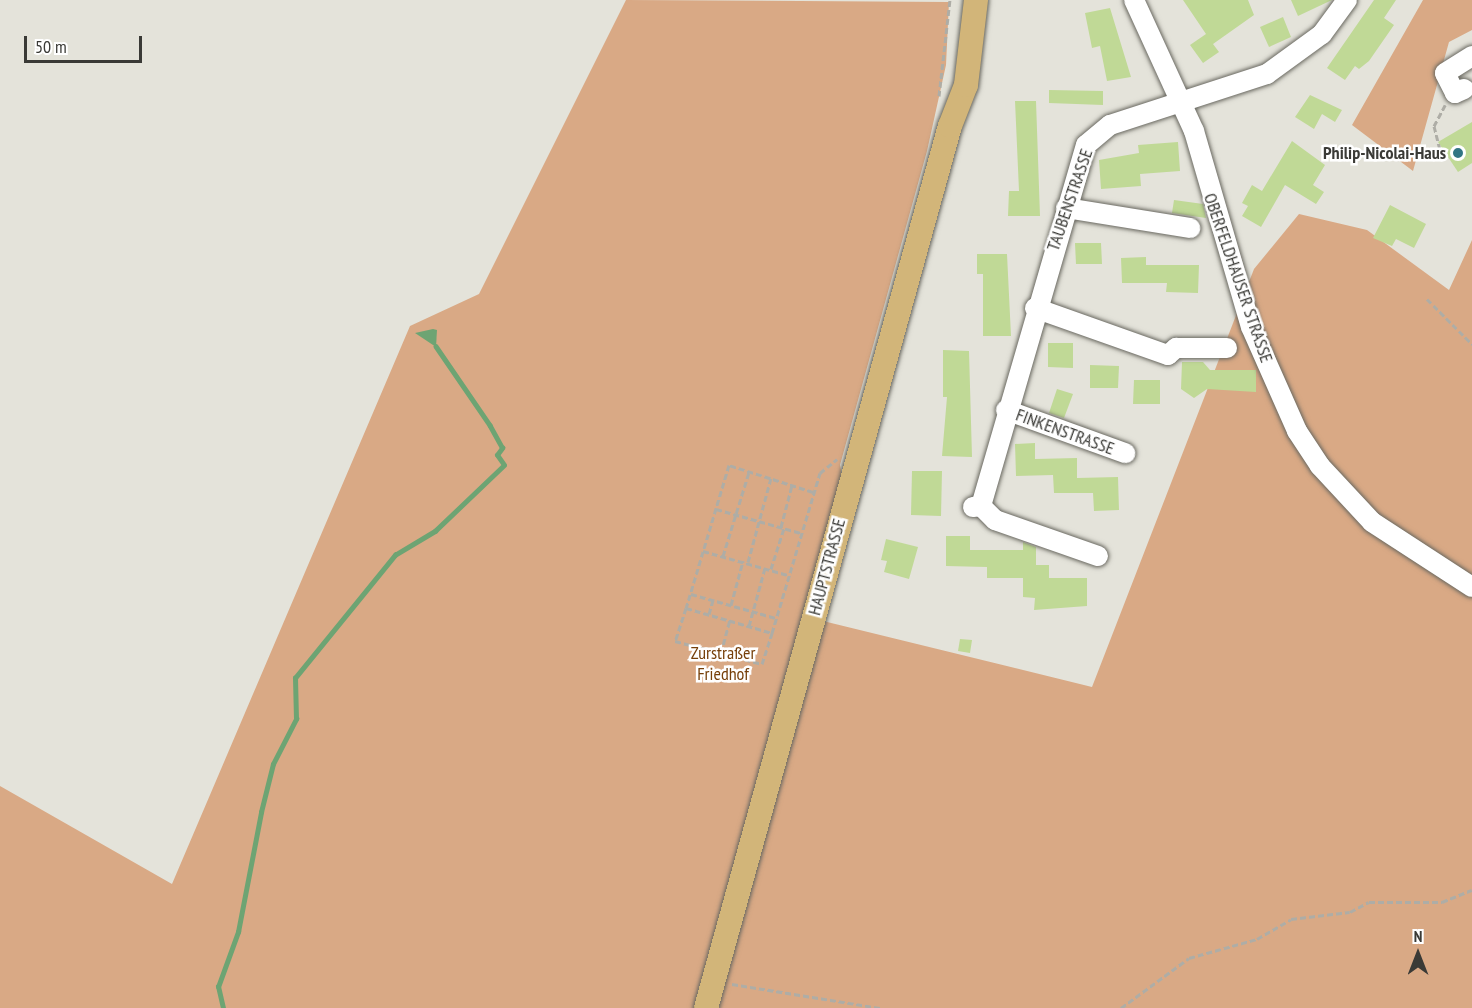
<!DOCTYPE html>
<html>
<head>
<meta charset="utf-8">
<style>
  body { margin:0 }
  #map { position:relative; width:1472px; height:1008px; overflow:hidden; background:#e4e3da; font-family:"PT Sans Narrow",sans-serif }
  div>[style] { position:absolute }
  .green>* { inset:0; background:#d9a985 }
  .water>* { inset:0; background:#6da473 }
  .stream>* { height:4.5px; margin:-2.25px; padding:0 2.25px; transform-origin:2.25px; border-radius:2.25px; background:#6da473 }
  .building>* { inset:0; background:#c0d996 }
  .path>* { height:3px; margin-top:-1.5px; transform-origin:0; background:repeating-linear-gradient(90deg,#aeada6 0 6px,transparent 0 9px) }
  .roads { filter:drop-shadow(0 0 2px #696860) drop-shadow(0 0 2px #696860) }
  .minor>* { height:20px; margin:-10px; padding:0 10px; transform-origin:10px; border-radius:10px; background:#fff }
  .major>* { height:24px; margin:-12px; padding:0 12px; transform-origin:12px; border-radius:12px; background:#d2b579 }
  .dots>* { width:16px; height:16px; translate:-50% -50%; box-sizing:border-box; border:3px solid #fff; border-radius:50% }
  span { translate:-50% -50%; white-space:nowrap; text-align:center; line-height:1.15; -webkit-text-stroke:5px #fff; paint-order:stroke }
  .poi-label { font-size:18px; color:#3a3a36; font-weight:700 }
  .right { translate:-100% -50%; text-align:right }
  .street-label { font-size:18px; color:#3a3a36 }
  .park-label { font-size:18px; color:#763f09 }
  .north { position:absolute; left:1388px; top:924px; width:60px; height:60px; -webkit-text-stroke:4px #fff; paint-order:stroke; rotate:0deg; font-size:16px; font-weight:700; line-height:24px; text-align:center; color:#3a3a36 }
  .north::after { content:''; display:block; margin:auto; width:21px; height:27px; background:#3a3a36; clip-path:polygon(50% 0,100% 100%,50% 72%,0 100%) }
  .scale { position:absolute; left:24px; top:36px; width:118px; height:27px; box-sizing:border-box; border:3px solid #3a3a36; border-top:0; padding-left:8px; font-size:18px; line-height:21px; white-space:nowrap; color:#3a3a36; -webkit-text-stroke:4px #fff; paint-order:stroke }
</style>
</head>
<body>
<div id="map">
  <div class="green">
    <i style="clip-path:polygon(626px 0,949px 2px,946px 65px,927px 151px,840px 465px,846px 496px,823px 621px,1092px 687px,1254px 269px,1299px 214px,1367px 230px,1449px 290px,1472px 240px,1472px 1008px,0 1008px,0 786px,172px 884px,410px 326px,479px 294px)"></i>
    <i style="clip-path:polygon(1423px 0,1472px 0,1472px 30px,1449px 42px,1413px 171px,1352px 125px)"></i>
  </div>
  <div class="water">
    <i style="clip-path:polygon(437px 330px,436px 347px,415px 333px,433px 329px)"></i>
  </div>
  <div class="stream">
    <i style="left:223px;top:1008px;width:22px;rotate:-103deg"></i>
    <i style="left:218px;top:987px;width:59px;rotate:-70deg"></i>
    <i style="left:238px;top:932px;width:122px;rotate:-79.1deg"></i>
    <i style="left:261px;top:812px;width:49px;rotate:-76deg"></i>
    <i style="left:273px;top:764px;width:51px;rotate:-62.9deg"></i>
    <i style="left:296px;top:719px;width:41px;rotate:-91.4deg"></i>
    <i style="left:295px;top:678px;width:159px;rotate:-50.9deg"></i>
    <i style="left:395px;top:555px;width:47px;rotate:-31deg"></i>
    <i style="left:435px;top:531px;width:95px;rotate:-43.7deg"></i>
    <i style="left:504px;top:465px;width:12px;rotate:-125deg"></i>
    <i style="left:497px;top:455px;width:9px;rotate:-54deg"></i>
    <i style="left:502px;top:448px;width:25px;rotate:-119deg"></i>
    <i style="left:490px;top:426px;width:96px;rotate:-124.4deg"></i>
  </div>
  <div class="building">
    <i style="clip-path:polygon(1183px 0,1248px 0,1254px 15px,1213px 44px,1219px 52px,1203px 63px,1190px 45px,1206px 34px)"></i>
    <i style="clip-path:polygon(1291px 0,1332px 0,1298px 16px)"></i>
    <i style="clip-path:polygon(1374px 0,1396px 0,1384px 18px,1394px 25px,1369px 61px,1359px 69px,1355px 66px,1345px 80px,1327px 68px)"></i>
    <i style="clip-path:polygon(1110px 8px,1131px 77px,1107px 81px,1100px 46px,1092px 48px,1085px 13px)"></i>
    <i style="clip-path:polygon(1283px 17px,1291px 37px,1269px 47px,1260px 27px)"></i>
    <i style="clip-path:polygon(1049px 90px,1103px 91px,1103px 105px,1049px 103px)"></i>
    <i style="clip-path:polygon(1310px 95px,1342px 110px,1335px 122px,1322px 114px,1314px 129px,1295px 117px)"></i>
    <i style="clip-path:polygon(1015px 101px,1036px 101px,1040px 216px,1008px 216px,1009px 191px,1019px 191px)"></i>
    <i style="clip-path:polygon(1472px 122px,1472px 163px,1458px 172px,1438px 142px)"></i>
    <i style="clip-path:polygon(1292px 141px,1325px 165px,1313px 185px,1324px 192px,1316px 204px,1285px 185px,1261px 227px,1242px 216px,1248px 206px,1242px 203px,1252px 185px,1262px 191px)"></i>
    <i style="clip-path:polygon(1178px 142px,1180px 171px,1140px 174px,1141px 186px,1101px 189px,1099px 160px,1139px 153px,1138px 145px)"></i>
    <i style="clip-path:polygon(1174px 200px,1203px 204px,1206px 218px,1172px 213px)"></i>
    <i style="clip-path:polygon(1390px 205px,1426px 224px,1414px 248px,1396px 239px,1392px 246px,1373px 238px)"></i>
    <i style="clip-path:polygon(1075px 243px,1101px 243px,1102px 264px,1076px 264px)"></i>
    <i style="clip-path:polygon(977px 254px,1007px 254px,1011px 336px,983px 336px,983px 274px,977px 274px)"></i>
    <i style="clip-path:polygon(1146px 257px,1146px 265px,1199px 265px,1198px 293px,1166px 292px,1167px 283px,1122px 283px,1121px 258px)"></i>
    <i style="clip-path:polygon(1048px 343px,1073px 343px,1073px 368px,1048px 367px)"></i>
    <i style="clip-path:polygon(943px 350px,969px 351px,972px 457px,942px 456px,947px 397px,943px 397px)"></i>
    <i style="clip-path:polygon(1182px 362px,1203px 362px,1210px 370px,1256px 370px,1256px 392px,1207px 389px,1194px 398px,1181px 389px)"></i>
    <i style="clip-path:polygon(1090px 365px,1119px 366px,1118px 388px,1090px 388px)"></i>
    <i style="clip-path:polygon(1134px 380px,1160px 380px,1160px 404px,1133px 404px)"></i>
    <i style="clip-path:polygon(1057px 389px,1073px 394px,1064px 418px,1049px 413px)"></i>
    <i style="clip-path:polygon(1035px 443px,1035px 459px,1077px 458px,1077px 478px,1118px 477px,1119px 510px,1094px 511px,1093px 493px,1054px 493px,1053px 475px,1016px 476px,1015px 444px)"></i>
    <i style="clip-path:polygon(912px 471px,942px 471px,941px 516px,911px 515px)"></i>
    <i style="clip-path:polygon(946px 536px,970px 536px,970px 550px,1023px 550px,1023px 542px,1036px 547px,1036px 565px,1049px 565px,1049px 578px,1087px 578px,1087px 606px,1034px 610px,1035px 598px,1023px 597px,1023px 578px,987px 578px,987px 567px,946px 566px)"></i>
    <i style="clip-path:polygon(886px 539px,918px 547px,909px 579px,884px 572px,887px 561px,881px 560px)"></i>
    <i style="clip-path:polygon(960px 639px,972px 640px,970px 653px,958px 651px)"></i>
  </div>
  <div class="path">
    <i style="left:939px;top:96px;width:97px;rotate:-83.5deg"></i>
    <i style="left:1442px;top:158px;width:33px;rotate:-104deg"></i>
    <i style="left:1434px;top:126px;width:24px;rotate:-62deg"></i>
    <i style="left:1427px;top:299px;width:64px;rotate:45deg"></i>
    <i style="left:813px;top:492px;width:88px;rotate:-162.2deg"></i>
    <i style="left:729px;top:465px;width:149px;rotate:106.7deg"></i>
    <i style="left:686px;top:608px;width:90px;rotate:16.2deg"></i>
    <i style="left:772px;top:633px;width:167px;rotate:-73.3deg"></i>
    <i style="left:820px;top:473px;width:22px;rotate:-39deg"></i>
    <i style="left:716px;top:509px;width:88px;rotate:15.8deg"></i>
    <i style="left:781px;top:527px;width:43px;rotate:-75.3deg"></i>
    <i style="left:703px;top:551px;width:88px;rotate:15.8deg"></i>
    <i style="left:723px;top:556px;width:88px;rotate:-72.8deg"></i>
    <i style="left:748px;top:562px;width:87px;rotate:-74.7deg"></i>
    <i style="left:771px;top:569px;width:43px;rotate:-72.4deg"></i>
    <i style="left:691px;top:594px;width:88px;rotate:15.8deg"></i>
    <i style="left:731px;top:605px;width:46px;rotate:-74.7deg"></i>
    <i style="left:686px;top:608px;width:35px;rotate:108deg"></i>
    <i style="left:675px;top:641px;width:90px;rotate:14.8deg"></i>
    <i style="left:762px;top:664px;width:33px;rotate:-72deg"></i>
    <i style="left:709px;top:614px;width:15px;rotate:-74deg"></i>
    <i style="left:749px;top:626px;width:60px;rotate:-74.6deg"></i>
    <i style="left:721px;top:653px;width:34px;rotate:-75deg"></i>
    <i style="left:732px;top:984px;width:151px;rotate:9.2deg"></i>
    <i style="left:1121px;top:1008px;width:84px;rotate:-36.3deg"></i>
    <i style="left:1189px;top:958px;width:71px;rotate:-15.6deg"></i>
    <i style="left:1257px;top:939px;width:39px;rotate:-30deg"></i>
    <i style="left:1291px;top:919px;width:59px;rotate:-6.8deg"></i>
    <i style="left:1350px;top:912px;width:21px;rotate:-28deg"></i>
    <i style="left:1369px;top:902px;width:73px"></i>
    <i style="left:1442px;top:902px;width:32px;rotate:-22deg"></i>
  </div>
  <div class="roads">
    <div class="minor">
      <i style="left:1134px;top:0;width:144px;rotate:65.4deg"></i>
      <i style="left:1194px;top:131px;width:204px;rotate:73.8deg"></i>
      <i style="left:1251px;top:327px;width:114px;rotate:66.1deg"></i>
      <i style="left:1297px;top:431px;width:42px;rotate:56.7deg"></i>
      <i style="left:1320px;top:466px;width:76px;rotate:47.1deg"></i>
      <i style="left:1372px;top:522px;width:119px;rotate:33deg"></i>
      <i style="left:1464px;top:89px;width:10px;rotate:156deg"></i>
      <i style="left:1455px;top:93px;width:22px;rotate:-117deg"></i>
      <i style="left:1445px;top:73px;width:32px;rotate:-32deg"></i>
      <i style="left:1066px;top:208px;width:126px;rotate:9.2deg"></i>
      <i style="left:1035px;top:308px;width:141px;rotate:19.5deg"></i>
      <i style="left:1168px;top:355px;width:11px;rotate:-41deg"></i>
      <i style="left:1176px;top:348px;width:51px"></i>
      <i style="left:1006px;top:410px;width:127px;rotate:19.9deg"></i>
      <i style="left:981px;top:506px;width:20px;rotate:45deg"></i>
      <i style="left:995px;top:520px;width:109px;rotate:19.3deg"></i>
      <i style="left:973px;top:507px;width:8px;rotate:-7deg"></i>
      <i style="left:981px;top:506px;width:376px;rotate:-73.8deg"></i>
      <i style="left:1086px;top:145px;width:31px;rotate:-40deg"></i>
      <i style="left:1110px;top:125px;width:165px;rotate:-18deg"></i>
      <i style="left:1267px;top:74px;width:68px;rotate:-36deg"></i>
      <i style="left:1322px;top:34px;width:42px;rotate:-53.7deg"></i>
    </div>
    <div class="major">
      <i style="left:706px;top:1008px;width:915px;rotate:-74.54deg"></i>
      <i style="left:950px;top:126px;width:44px;rotate:-68.7deg"></i>
      <i style="left:966px;top:85px;width:86px;rotate:-83.3deg"></i>
    </div>
  </div>
  <div class="dots">
    <i style="left:1458px;top:153px;background:#317584"></i>
  </div>
  <div class="poi-label">
    <span class="right" style="left:1446px;top:153px">Philip-Nicolai-Haus</span>
  </div>
  <div class="street-label">
    <span style="left:1070px;top:200px;rotate:-71deg">TAUBENSTRASSE</span>
    <span style="left:1238px;top:278px;rotate:71deg">OBERFELDHAUSER STRASSE</span>
    <span style="left:1065px;top:432px;rotate:20deg">FINKENSTRASSE</span>
    <span style="left:827px;top:567px;rotate:-75deg">HAUPTSTRASSE</span>
  </div>
  <div class="park-label">
    <span style="left:723px;top:664px">Zurstraßer<br>Friedhof</span>
  </div>
  <div class="north">N</div>
  <div class="scale">50 m</div>
</div>
</body>
</html>
